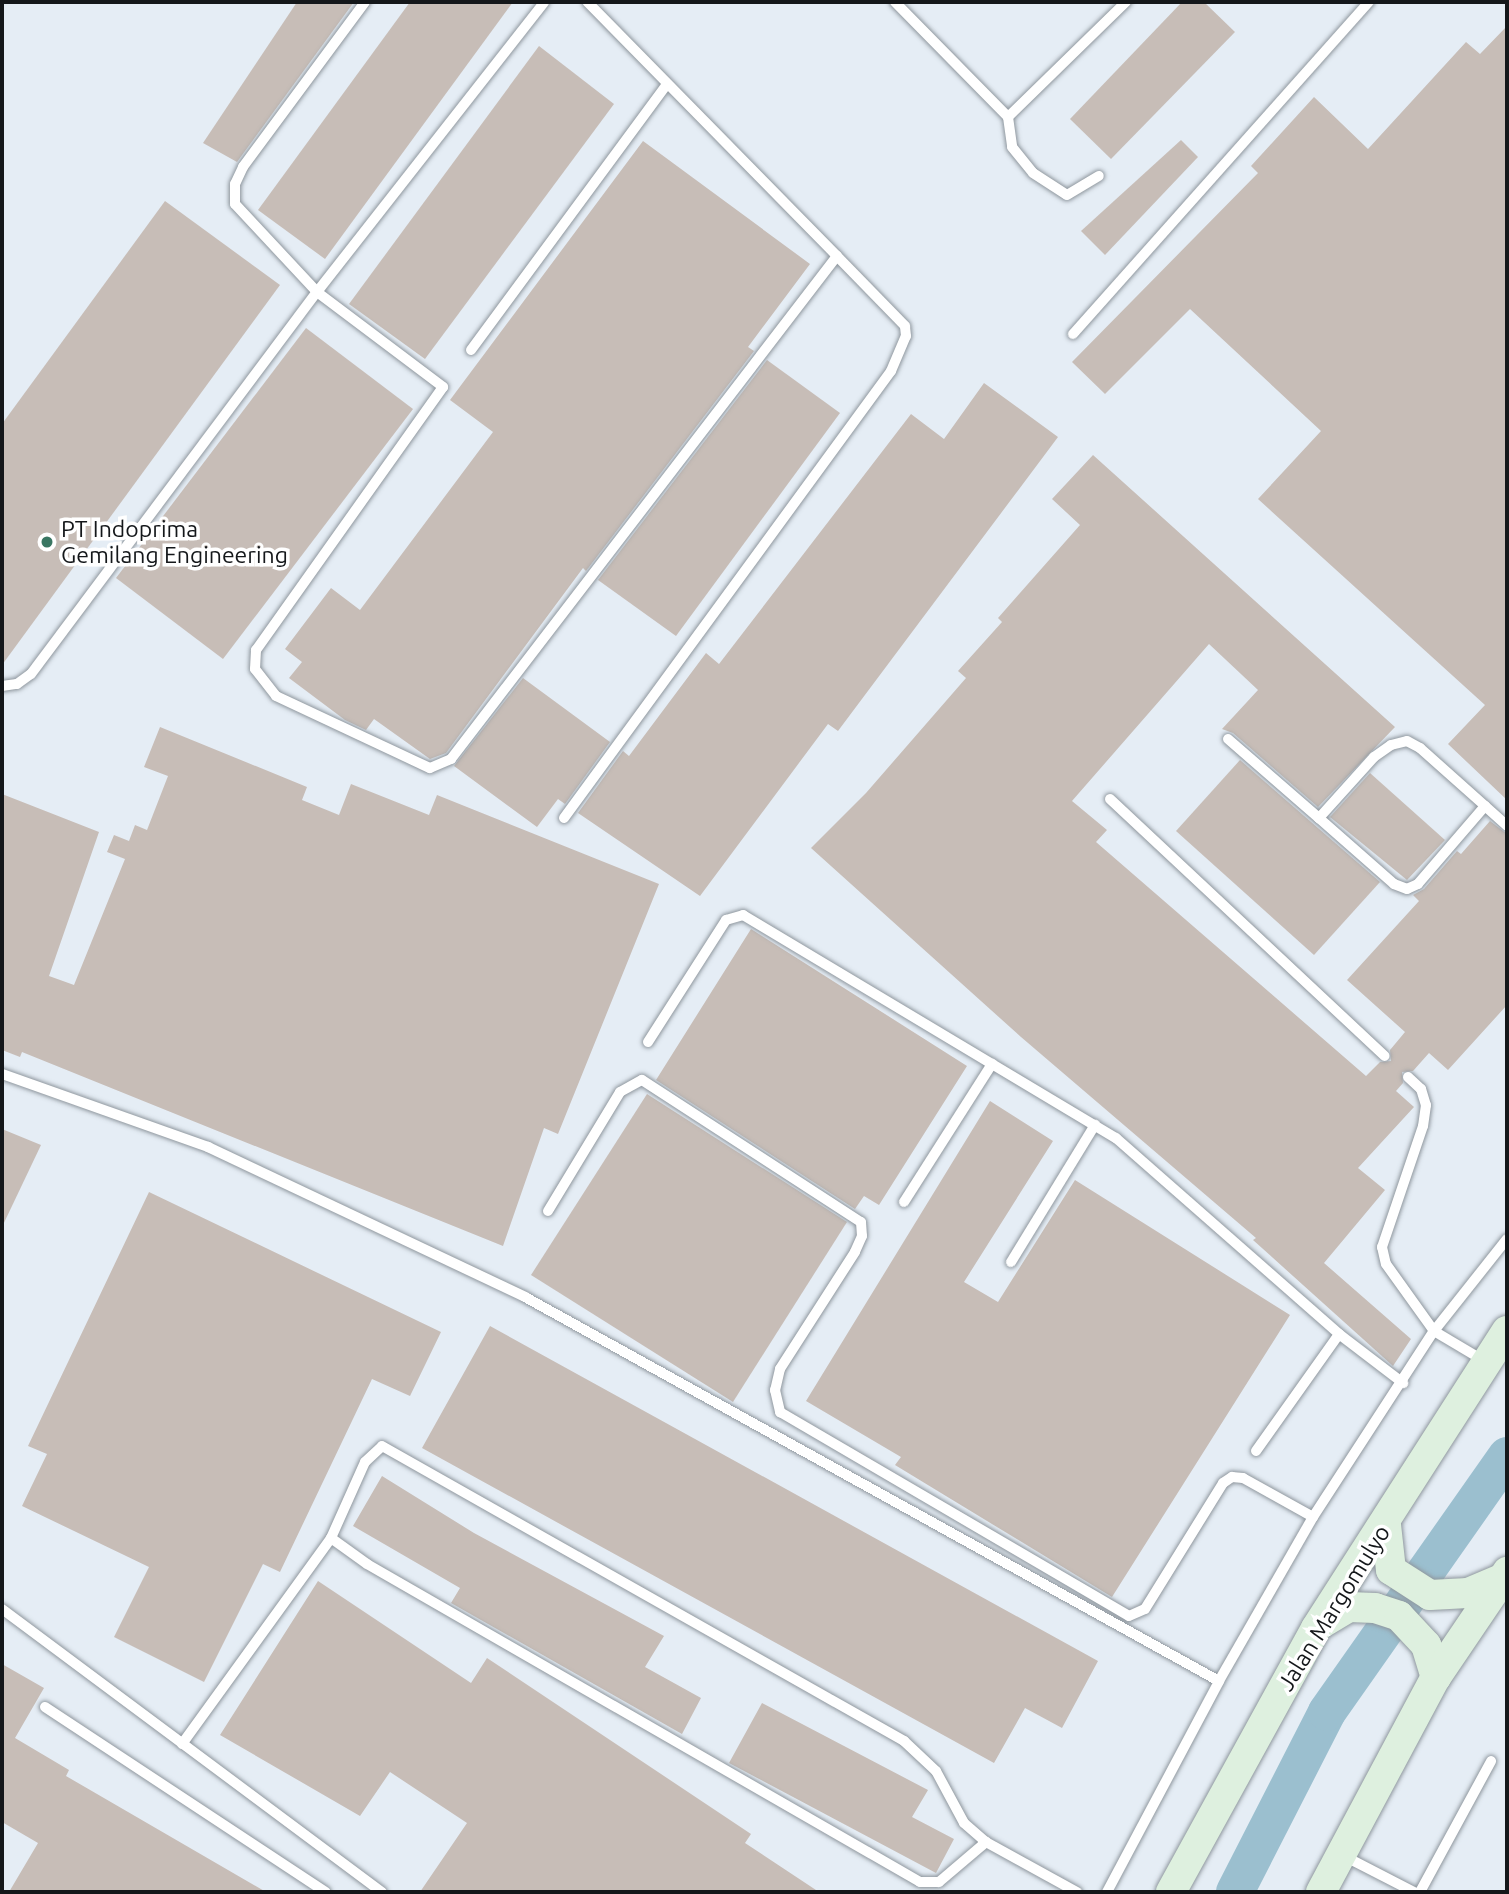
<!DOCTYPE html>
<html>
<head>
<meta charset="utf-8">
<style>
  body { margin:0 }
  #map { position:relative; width:1509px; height:1894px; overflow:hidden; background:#e5edf5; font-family:Ubuntu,sans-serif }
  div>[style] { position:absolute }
  .river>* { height:38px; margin:-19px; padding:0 19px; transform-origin:19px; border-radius:19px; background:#9bbfcf }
  .building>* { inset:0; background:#c7bdb7 }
  .roads { filter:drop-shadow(0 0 2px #8f979e) drop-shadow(0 0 2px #8f979e) }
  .service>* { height:10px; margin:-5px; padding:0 5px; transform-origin:5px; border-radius:5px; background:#fff }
  .secondary>* { height:30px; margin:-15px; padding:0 15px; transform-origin:15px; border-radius:15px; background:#def0df }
  .dots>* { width:19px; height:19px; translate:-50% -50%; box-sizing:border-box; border:4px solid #fff; border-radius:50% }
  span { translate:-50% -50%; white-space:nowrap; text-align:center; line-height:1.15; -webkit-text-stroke:7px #fff; paint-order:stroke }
  .poi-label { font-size:23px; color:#14171a }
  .left { translate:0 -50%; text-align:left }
  .street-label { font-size:23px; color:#14171a }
  .frame { position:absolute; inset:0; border:4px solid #14171a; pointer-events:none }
</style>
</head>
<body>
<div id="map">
  <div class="river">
    <i style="left:1235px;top:1892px;width:202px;rotate:-62.9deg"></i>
    <i style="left:1327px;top:1712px;width:313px;rotate:-54.9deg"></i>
  </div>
  <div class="building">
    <i style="clip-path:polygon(297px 2px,354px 2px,237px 162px,203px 143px)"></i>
    <i style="clip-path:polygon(410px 2px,513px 2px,325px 259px,258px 210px)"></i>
    <i style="clip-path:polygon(1182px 2px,1204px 2px,1235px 32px,1111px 159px,1070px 119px)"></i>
    <i style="clip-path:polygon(1507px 26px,1507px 800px,1448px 744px,1485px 705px,1258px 499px,1321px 431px,1190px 309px,1105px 394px,1072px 362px,1258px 173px,1251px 166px,1314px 97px,1368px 149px,1466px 42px,1480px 54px)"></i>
    <i style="clip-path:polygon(539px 46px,614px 104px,425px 359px,349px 304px)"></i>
    <i style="clip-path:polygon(1181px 140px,1198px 157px,1105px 255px,1081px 231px)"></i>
    <i style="clip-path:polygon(643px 141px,810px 264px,748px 347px,754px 351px,586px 571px,583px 568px,446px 753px,430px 759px,374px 719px,366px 730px,345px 720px,289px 678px,302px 662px,285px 649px,331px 588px,360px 610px,493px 432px,450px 400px)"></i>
    <i style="clip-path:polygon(165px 201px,280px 285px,2px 665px,2px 424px)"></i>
    <i style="clip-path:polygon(306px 328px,413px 409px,223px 659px,116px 578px)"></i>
    <i style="clip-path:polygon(767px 360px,840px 413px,676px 636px,598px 580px)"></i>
    <i style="clip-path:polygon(984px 383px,1058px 437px,838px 731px,828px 724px,700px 896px,578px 813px,623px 751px,629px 756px,706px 653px,719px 664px,911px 414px,944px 439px)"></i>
    <i style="clip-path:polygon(1093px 455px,1395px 727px,1318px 807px,1233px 733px,1222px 729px,1258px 690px,1209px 644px,1072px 801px,1107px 830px,1096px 842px,1366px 1076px,1380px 1062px,1391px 1061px,1390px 1050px,1405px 1032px,1347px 980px,1419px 901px,1413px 895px,1424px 889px,1457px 851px,1461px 854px,1490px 821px,1507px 834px,1507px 1005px,1448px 1070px,1429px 1053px,1413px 1071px,1402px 1072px,1403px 1083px,1396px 1091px,1414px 1107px,1358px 1168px,1385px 1190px,1324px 1263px,1411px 1339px,1393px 1366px,1253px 1240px,1256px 1238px,1021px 1037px,811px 848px,866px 793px,966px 678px,958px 671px,1002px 622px,998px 618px,1080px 525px,1052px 499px)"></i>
    <i style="clip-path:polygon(523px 678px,610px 742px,565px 804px,558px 799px,537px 827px,454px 766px)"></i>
    <i style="clip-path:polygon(160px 727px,307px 787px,302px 800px,339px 815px,351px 784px,429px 815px,437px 795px,659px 884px,558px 1134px,544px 1128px,503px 1246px,22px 1052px,20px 1057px,2px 1050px,2px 794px,99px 832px,49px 976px,74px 985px,125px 859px,107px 852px,114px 835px,129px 841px,135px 825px,147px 830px,168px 776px,144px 767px)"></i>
    <i style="clip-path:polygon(1240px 760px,1380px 882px,1314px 955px,1176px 831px)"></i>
    <i style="clip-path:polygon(1370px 773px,1445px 840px,1407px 880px,1330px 817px)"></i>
    <i style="clip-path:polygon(751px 929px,967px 1066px,879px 1205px,864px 1196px,855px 1209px,656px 1080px)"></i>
    <i style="clip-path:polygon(647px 1094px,847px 1222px,733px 1402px,531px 1275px)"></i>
    <i style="clip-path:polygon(990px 1101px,1053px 1141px,964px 1282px,998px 1302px,1075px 1180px,1290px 1315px,1112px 1597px,895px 1465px,901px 1457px,806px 1401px)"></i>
    <i style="clip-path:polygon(2px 1129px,41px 1145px,2px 1227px)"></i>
    <i style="clip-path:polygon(149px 1192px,441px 1332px,410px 1396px,372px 1379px,280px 1572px,263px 1564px,204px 1682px,114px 1637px,149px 1567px,22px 1506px,47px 1454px,28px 1446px)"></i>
    <i style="clip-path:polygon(490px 1326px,1098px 1661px,1062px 1728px,1025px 1708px,994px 1763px,422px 1448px)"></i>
    <i style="clip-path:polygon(382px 1476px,474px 1533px,664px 1636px,645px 1667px,701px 1698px,682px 1734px,451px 1603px,460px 1588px,353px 1526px)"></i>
    <i style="clip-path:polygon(318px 1581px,471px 1683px,487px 1658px,751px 1834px,745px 1843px,819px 1892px,420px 1892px,467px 1823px,390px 1772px,360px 1816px,220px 1735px)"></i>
    <i style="clip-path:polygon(2px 1664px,44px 1688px,15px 1738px,69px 1770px,66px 1776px,266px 1892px,9px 1892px,38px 1843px,2px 1822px)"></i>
    <i style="clip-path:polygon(762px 1703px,928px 1790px,912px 1817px,954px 1839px,936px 1873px,729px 1763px)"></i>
  </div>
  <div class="roads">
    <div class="service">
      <i style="left:365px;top:2px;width:205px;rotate:126.5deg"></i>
      <i style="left:243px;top:167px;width:19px;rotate:115deg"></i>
      <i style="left:235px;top:184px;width:20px;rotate:90deg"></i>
      <i style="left:235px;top:204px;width:120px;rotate:47deg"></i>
      <i style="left:317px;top:292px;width:158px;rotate:37deg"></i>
      <i style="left:443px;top:387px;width:323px;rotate:125.4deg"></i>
      <i style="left:256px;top:650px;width:19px;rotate:93deg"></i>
      <i style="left:255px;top:669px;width:34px;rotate:52deg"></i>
      <i style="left:276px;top:696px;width:170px;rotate:25.1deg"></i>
      <i style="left:430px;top:768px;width:23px;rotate:-23deg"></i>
      <i style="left:451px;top:759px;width:634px;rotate:-52.5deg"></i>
      <i style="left:837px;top:256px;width:356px;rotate:-134.5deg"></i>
      <i style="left:895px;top:2px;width:161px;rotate:45.5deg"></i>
      <i style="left:1008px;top:117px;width:30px;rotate:82deg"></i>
      <i style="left:1012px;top:147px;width:33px;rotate:51deg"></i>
      <i style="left:1033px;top:173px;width:40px;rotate:32.9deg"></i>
      <i style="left:1067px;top:195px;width:37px;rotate:-31deg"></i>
      <i style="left:1008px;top:117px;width:165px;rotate:-44.3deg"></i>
      <i style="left:1073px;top:334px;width:445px;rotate:-48.3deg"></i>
      <i style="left:471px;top:350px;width:330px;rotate:-53.6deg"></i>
      <i style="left:2px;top:686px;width:15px;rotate:-8deg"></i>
      <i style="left:17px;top:684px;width:17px;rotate:-36deg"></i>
      <i style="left:31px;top:674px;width:477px;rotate:-53.2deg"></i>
      <i style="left:317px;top:292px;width:368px;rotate:-51.9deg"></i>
      <i style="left:1228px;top:739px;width:121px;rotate:41deg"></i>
      <i style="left:1110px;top:799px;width:376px;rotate:43.1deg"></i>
      <i style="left:1485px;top:806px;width:103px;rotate:130.7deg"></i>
      <i style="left:1418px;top:884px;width:12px;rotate:156deg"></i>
      <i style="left:1407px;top:889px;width:14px;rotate:-159deg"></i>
      <i style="left:1394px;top:884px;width:100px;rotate:-138.7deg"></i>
      <i style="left:1319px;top:818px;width:82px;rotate:-48deg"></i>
      <i style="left:1374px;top:757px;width:21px;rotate:-35deg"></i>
      <i style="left:1391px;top:745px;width:16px;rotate:-14deg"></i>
      <i style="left:1407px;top:741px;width:15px;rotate:28deg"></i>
      <i style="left:1420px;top:748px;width:87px;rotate:41.7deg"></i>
      <i style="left:1485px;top:806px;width:30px;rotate:42deg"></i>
      <i style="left:564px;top:818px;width:554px;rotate:-53.81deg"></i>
      <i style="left:891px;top:371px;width:38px;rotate:-67deg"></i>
      <i style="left:906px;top:336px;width:10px;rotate:-96deg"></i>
      <i style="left:905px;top:326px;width:98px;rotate:-134.2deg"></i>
      <i style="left:648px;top:1042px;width:145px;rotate:-57.4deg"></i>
      <i style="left:726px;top:920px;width:18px;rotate:-16deg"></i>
      <i style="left:743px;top:915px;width:435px;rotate:30.9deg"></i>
      <i style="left:1116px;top:1138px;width:297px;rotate:41.3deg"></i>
      <i style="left:1339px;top:1334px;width:81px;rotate:37.4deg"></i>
      <i style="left:2px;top:1074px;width:219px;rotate:19.5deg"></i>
      <i style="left:208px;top:1147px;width:351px;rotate:25.3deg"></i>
      <i style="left:525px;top:1297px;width:793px;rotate:28.96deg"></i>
      <i style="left:1408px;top:1077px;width:18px;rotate:43deg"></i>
      <i style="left:1421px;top:1089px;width:17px;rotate:73deg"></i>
      <i style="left:1426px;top:1105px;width:21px;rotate:98deg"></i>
      <i style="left:1423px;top:1126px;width:128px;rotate:108.7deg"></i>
      <i style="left:1382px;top:1247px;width:17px;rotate:77deg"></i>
      <i style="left:1386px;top:1264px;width:82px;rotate:54.4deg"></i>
      <i style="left:1434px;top:1331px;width:61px;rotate:30.8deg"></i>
      <i style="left:904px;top:1202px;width:164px;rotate:-57.5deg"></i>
      <i style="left:548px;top:1211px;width:139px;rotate:-58.8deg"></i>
      <i style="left:620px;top:1092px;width:25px;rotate:-29deg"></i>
      <i style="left:642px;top:1080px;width:261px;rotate:33deg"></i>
      <i style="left:861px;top:1222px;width:14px;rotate:86deg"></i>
      <i style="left:862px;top:1236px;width:17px;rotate:114deg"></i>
      <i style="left:855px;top:1252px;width:139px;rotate:122.7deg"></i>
      <i style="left:780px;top:1369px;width:22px;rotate:103deg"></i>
      <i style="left:775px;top:1390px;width:23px;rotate:77deg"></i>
      <i style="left:780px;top:1412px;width:404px;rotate:30.3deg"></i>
      <i style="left:1129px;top:1616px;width:17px;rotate:-24deg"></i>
      <i style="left:1145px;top:1609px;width:148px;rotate:-58.2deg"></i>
      <i style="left:1223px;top:1483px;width:11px;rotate:-34deg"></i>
      <i style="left:1232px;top:1477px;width:11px;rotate:5deg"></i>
      <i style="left:1243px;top:1478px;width:80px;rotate:29.1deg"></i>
      <i style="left:1011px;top:1262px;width:161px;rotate:-58.5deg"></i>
      <i style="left:1256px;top:1451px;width:143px;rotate:-54.6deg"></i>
      <i style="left:331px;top:1538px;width:44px;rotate:35.8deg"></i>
      <i style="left:367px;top:1564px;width:638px;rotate:29.9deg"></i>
      <i style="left:920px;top:1882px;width:19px"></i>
      <i style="left:939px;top:1882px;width:62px;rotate:-40.4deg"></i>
      <i style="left:2px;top:1609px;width:474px;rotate:36.7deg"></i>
      <i style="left:45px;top:1707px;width:336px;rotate:33.4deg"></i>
      <i style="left:182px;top:1744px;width:254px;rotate:-54.1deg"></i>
      <i style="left:331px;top:1538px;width:83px;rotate:-65.9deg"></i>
      <i style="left:365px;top:1462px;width:23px;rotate:-43deg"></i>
      <i style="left:382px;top:1446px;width:600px;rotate:29.47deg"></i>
      <i style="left:904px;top:1741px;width:44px;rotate:43.2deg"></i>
      <i style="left:936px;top:1771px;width:59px;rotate:61.7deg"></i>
      <i style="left:964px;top:1823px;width:29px;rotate:41deg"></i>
      <i style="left:986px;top:1842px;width:104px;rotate:28.8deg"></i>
      <i style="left:1344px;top:1856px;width:79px;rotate:27.2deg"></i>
      <i style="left:1107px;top:1892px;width:239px;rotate:-62deg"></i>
      <i style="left:1219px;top:1681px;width:189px;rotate:-60.2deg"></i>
      <i style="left:1313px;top:1517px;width:222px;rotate:-57deg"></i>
      <i style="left:1434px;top:1331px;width:117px;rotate:-51.6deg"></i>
      <i style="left:1420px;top:1892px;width:149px;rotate:-61.5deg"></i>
    </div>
    <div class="secondary">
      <i style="left:1386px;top:1525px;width:45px;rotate:83.7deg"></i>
      <i style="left:1391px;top:1570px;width:46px;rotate:32.7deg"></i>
      <i style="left:1430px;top:1595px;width:38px;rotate:-3deg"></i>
      <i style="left:1468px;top:1593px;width:36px;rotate:-23deg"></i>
      <i style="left:1319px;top:1625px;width:35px;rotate:-31deg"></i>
      <i style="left:1349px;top:1607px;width:26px;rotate:2deg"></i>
      <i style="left:1375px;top:1608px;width:25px;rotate:18deg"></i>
      <i style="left:1399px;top:1616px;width:40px;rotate:47deg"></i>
      <i style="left:1426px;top:1645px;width:34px;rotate:73deg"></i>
      <i style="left:1171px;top:1892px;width:301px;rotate:-61.2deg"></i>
      <i style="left:1316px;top:1628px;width:353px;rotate:-57.3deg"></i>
      <i style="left:1321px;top:1892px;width:244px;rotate:-61.9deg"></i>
      <i style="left:1436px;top:1677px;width:127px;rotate:-55.9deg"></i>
    </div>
  </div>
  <div class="dots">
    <i style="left:47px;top:542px;background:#397662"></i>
  </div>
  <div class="poi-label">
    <span class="left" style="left:61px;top:542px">PT Indoprima<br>Gemilang Engineering</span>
  </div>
  <div class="street-label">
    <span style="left:1334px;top:1608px;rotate:-58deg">Jalan Margomulyo</span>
  </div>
  <div class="frame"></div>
</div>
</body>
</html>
